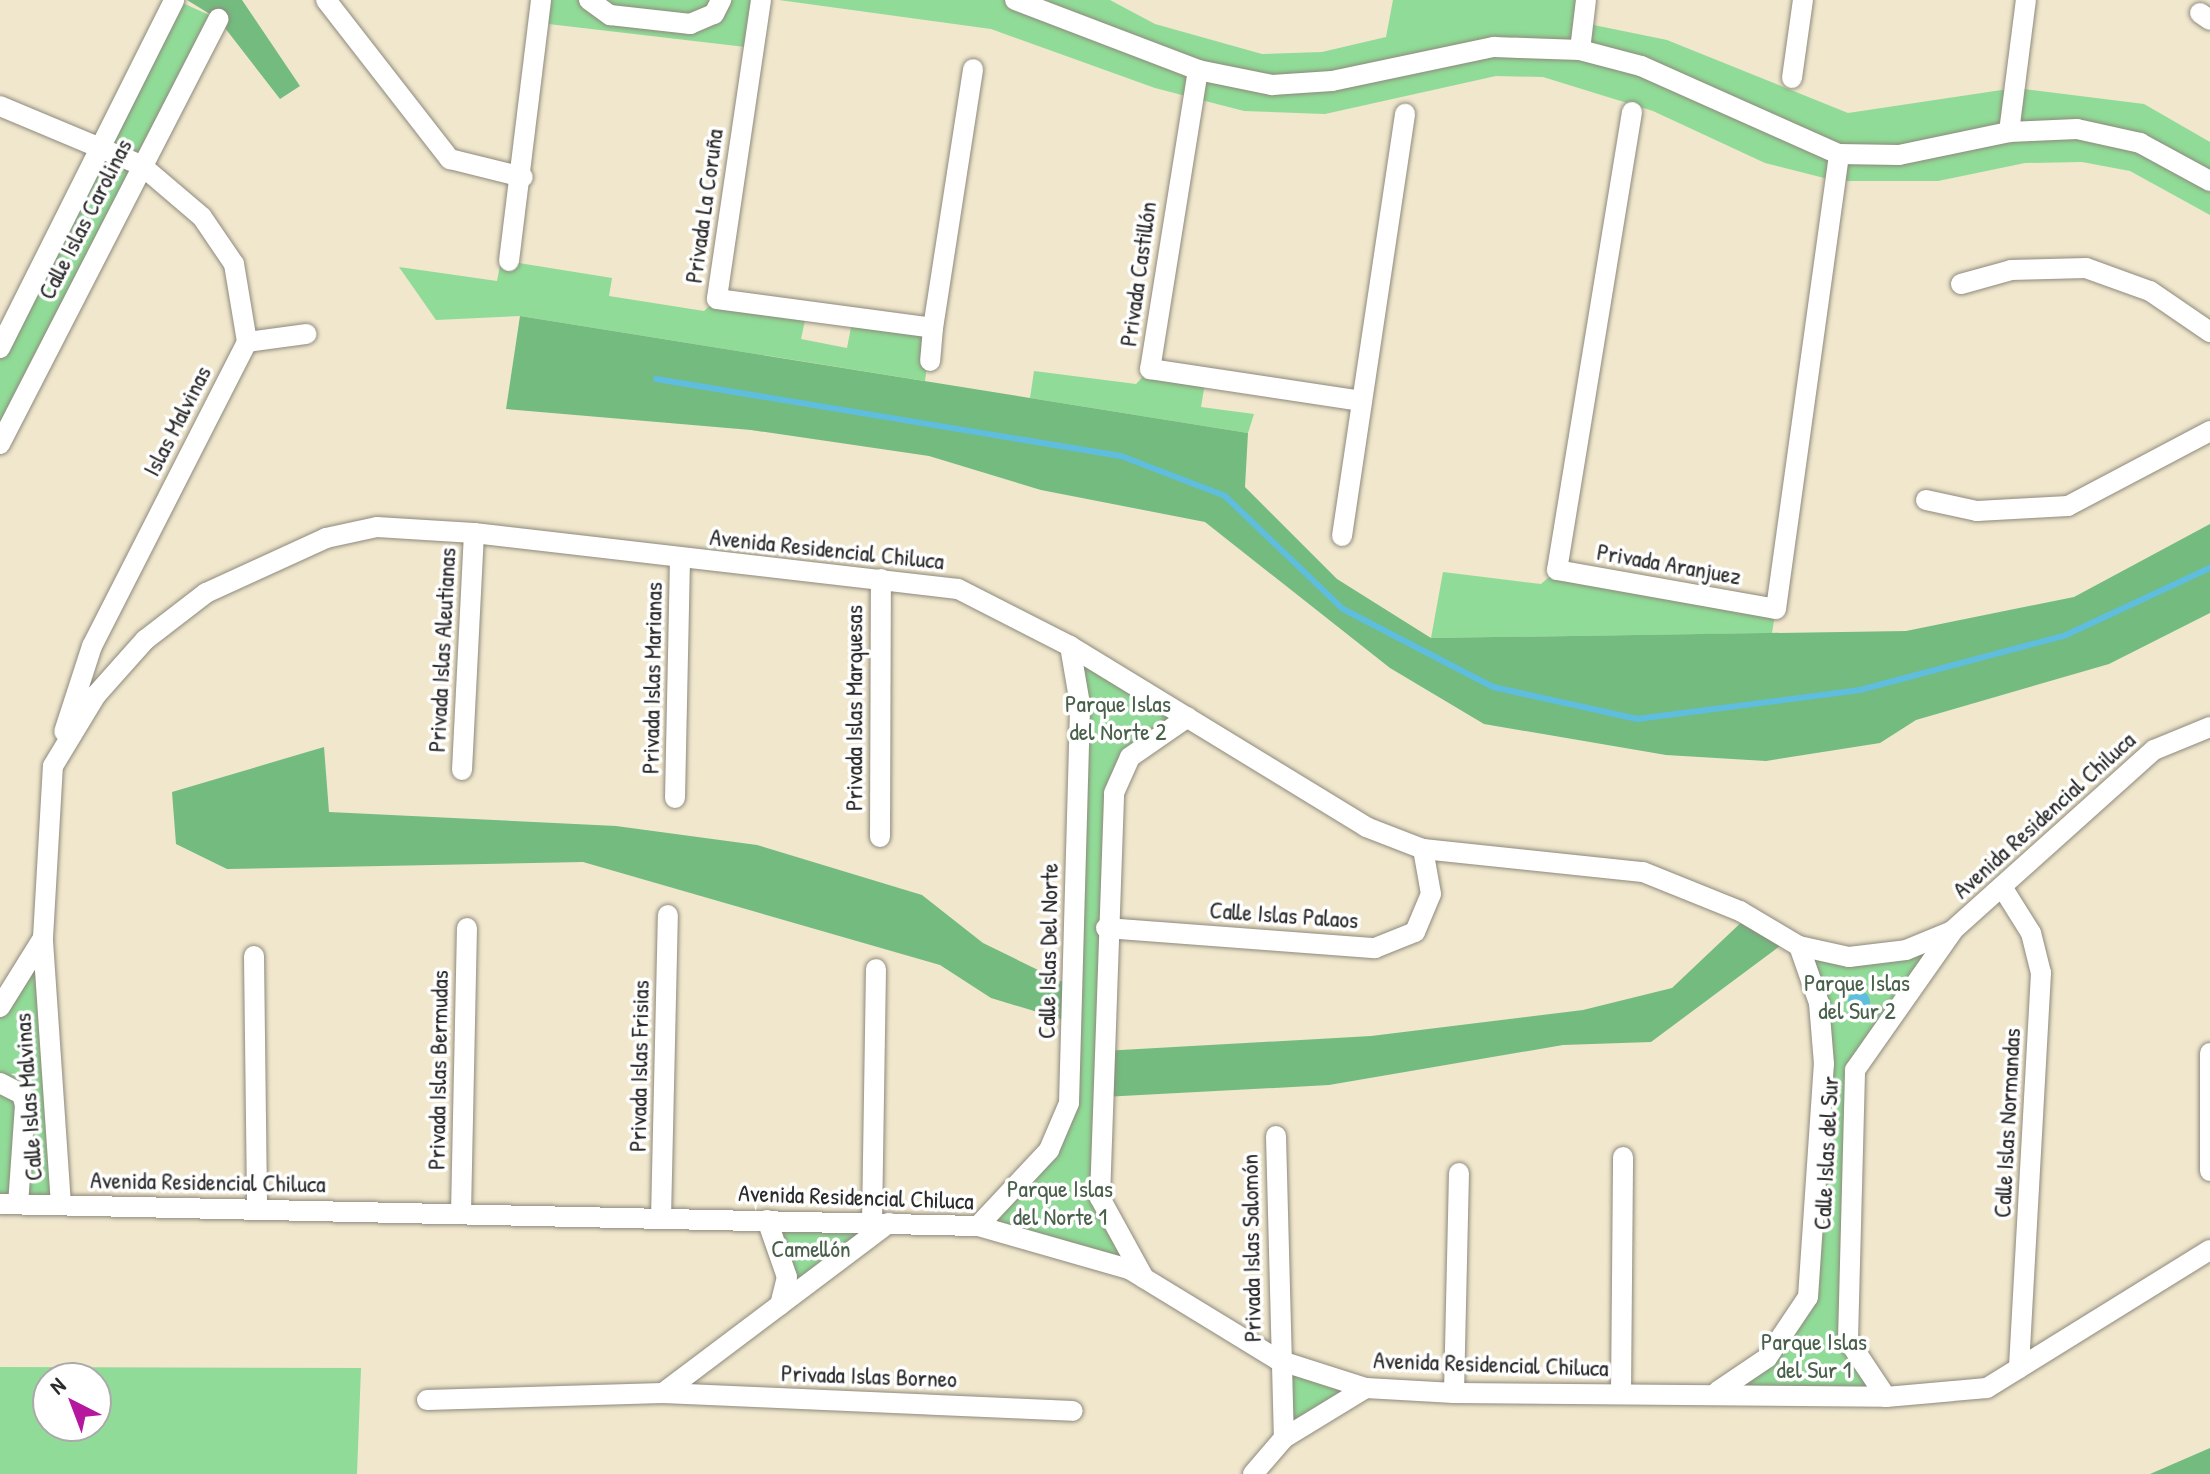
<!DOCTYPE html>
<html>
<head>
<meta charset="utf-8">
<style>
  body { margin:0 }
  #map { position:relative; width:2210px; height:1474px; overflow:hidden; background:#f0e7cd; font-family:"Patrick Hand",sans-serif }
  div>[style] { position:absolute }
  .green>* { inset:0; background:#90db97 }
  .forest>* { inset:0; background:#74bb80 }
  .water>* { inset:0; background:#5fbddd }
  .round { border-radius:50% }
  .stream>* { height:6px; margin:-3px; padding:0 3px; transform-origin:3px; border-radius:3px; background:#5fbddd }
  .roads { filter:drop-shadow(0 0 2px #8e897c) drop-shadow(0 0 2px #8e897c) }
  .minor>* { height:20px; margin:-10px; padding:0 10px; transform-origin:10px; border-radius:10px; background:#fff }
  span { translate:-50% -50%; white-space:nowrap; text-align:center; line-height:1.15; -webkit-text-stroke:7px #fff; paint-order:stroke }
  .street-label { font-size:24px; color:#2b2b2b }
  .park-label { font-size:24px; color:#49604b }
  .north { position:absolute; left:32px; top:1362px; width:80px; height:80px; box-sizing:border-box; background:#fff; border:2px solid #aaa; border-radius:50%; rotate:318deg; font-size:22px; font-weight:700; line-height:32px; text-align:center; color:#2b2b2b }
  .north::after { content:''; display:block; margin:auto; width:28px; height:36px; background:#b5179e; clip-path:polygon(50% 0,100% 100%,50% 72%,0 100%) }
</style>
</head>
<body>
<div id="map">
  <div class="green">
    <i style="clip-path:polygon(176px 0,218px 19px,0 444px,0 348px)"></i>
    <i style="clip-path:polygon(542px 0,761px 0,754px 48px,540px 23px)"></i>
    <i style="clip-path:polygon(779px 0,1110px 0,1155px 24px,1262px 54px,1322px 52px,1386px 37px,1393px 0,1586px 0,1584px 23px,1667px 40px,1848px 113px,2015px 88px,2144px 104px,2210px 142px,2210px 215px,2130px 171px,2082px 162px,2025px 163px,1938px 181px,1836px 181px,1765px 163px,1653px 111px,1543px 77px,1496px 76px,1325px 114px,1244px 111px,1155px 88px,991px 29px)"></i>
    <i style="clip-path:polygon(501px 260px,612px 278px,609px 296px,704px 311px,716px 300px,807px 311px,801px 339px,847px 348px,853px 317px,932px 330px,925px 381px,520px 316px,436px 320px,399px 267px,497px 281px)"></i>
    <i style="clip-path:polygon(1150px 369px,1206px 377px,1201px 407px,1254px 414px,1248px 433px,1030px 398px,1034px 371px,1136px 384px)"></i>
    <i style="clip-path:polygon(1557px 570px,1776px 609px,1772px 633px,1431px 638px,1443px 572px,1541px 584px)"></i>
    <i style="clip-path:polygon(1070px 646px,1188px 717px,1130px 757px,1114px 793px,1100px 1198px,1144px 1278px,978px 1226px,1049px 1151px,1069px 1103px,1075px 988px)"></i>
    <i style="clip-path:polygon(1952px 931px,1855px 1070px,1848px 1340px,1886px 1397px,1718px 1391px,1767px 1358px,1808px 1297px,1824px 1064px,1799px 946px,1849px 957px)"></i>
    <i style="clip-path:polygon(43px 938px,61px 1205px,0 1204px,0 1007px)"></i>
    <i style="clip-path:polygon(767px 1220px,889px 1223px,780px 1305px,787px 1277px)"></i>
    <i style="clip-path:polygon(1278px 1360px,1366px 1388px,1284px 1438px)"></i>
    <i style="clip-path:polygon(evenodd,0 1367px,361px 1368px,357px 1474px,0 1474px,0 1367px,96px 1378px,96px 1426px,48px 1426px,48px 1378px,96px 1378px)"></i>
  </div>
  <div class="forest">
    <i style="clip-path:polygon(187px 0,242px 0,300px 86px,280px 99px,218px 19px)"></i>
    <i style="clip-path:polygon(520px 316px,1248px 433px,1245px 487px,1337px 579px,1431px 638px,1906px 631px,2074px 597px,2210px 524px,2210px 613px,2109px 664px,1916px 720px,1880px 743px,1766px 761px,1666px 755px,1484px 724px,1390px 668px,1205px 522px,1041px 490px,929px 456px,751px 430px,506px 409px)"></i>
    <i style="clip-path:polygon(324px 747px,329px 812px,616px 826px,757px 845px,922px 895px,983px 943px,1075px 988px,1074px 1023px,991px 998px,940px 965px,583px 862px,227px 869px,176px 844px,172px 792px)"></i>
    <i style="clip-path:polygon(1748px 916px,1788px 940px,1651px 1042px,1563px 1045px,1329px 1085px,1103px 1097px,1103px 1051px,1371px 1036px,1583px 1010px,1672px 988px)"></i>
    <i style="clip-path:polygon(2210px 1448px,2210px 1474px,2150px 1474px)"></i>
  </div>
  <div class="water">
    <i class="round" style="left:1848px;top:991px;width:22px;height:22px"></i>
  </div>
  <div class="stream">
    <i style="left:656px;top:379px;width:471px;rotate:9.4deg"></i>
    <i style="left:1121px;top:456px;width:111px;rotate:21deg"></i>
    <i style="left:1225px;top:496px;width:163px;rotate:43.8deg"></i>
    <i style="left:1343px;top:609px;width:169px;rotate:27.5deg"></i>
    <i style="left:1493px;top:687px;width:148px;rotate:12.5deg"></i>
    <i style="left:1637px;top:719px;width:225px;rotate:-7.4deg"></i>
    <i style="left:1860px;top:690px;width:213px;rotate:-14.9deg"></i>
    <i style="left:2066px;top:635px;width:159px;rotate:-25deg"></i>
  </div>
  <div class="roads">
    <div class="minor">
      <i style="left:326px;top:0;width:202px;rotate:52.1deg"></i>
      <i style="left:450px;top:159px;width:75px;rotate:13.9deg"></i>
      <i style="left:589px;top:0;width:26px;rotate:36deg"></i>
      <i style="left:610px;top:15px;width:81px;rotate:6.4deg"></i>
      <i style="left:690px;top:24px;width:26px;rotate:-23deg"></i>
      <i style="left:714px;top:14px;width:16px;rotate:-63deg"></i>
      <i style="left:761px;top:0;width:302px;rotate:98.4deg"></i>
      <i style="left:717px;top:299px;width:218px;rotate:7.6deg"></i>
      <i style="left:933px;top:328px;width:33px;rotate:95deg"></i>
      <i style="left:1015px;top:0;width:196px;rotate:20.9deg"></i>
      <i style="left:1198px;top:70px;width:76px;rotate:11.5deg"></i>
      <i style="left:1272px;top:85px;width:60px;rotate:-3.8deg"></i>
      <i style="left:1332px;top:81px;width:166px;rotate:-11.9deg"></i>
      <i style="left:1494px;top:47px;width:86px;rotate:2deg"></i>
      <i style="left:1580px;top:50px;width:63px;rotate:14.7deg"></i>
      <i style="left:1641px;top:66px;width:217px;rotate:24deg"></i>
      <i style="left:1839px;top:154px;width:60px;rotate:1deg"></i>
      <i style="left:1899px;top:155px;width:112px;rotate:-11.8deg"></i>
      <i style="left:2009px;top:132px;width:68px;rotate:-2.5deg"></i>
      <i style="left:2077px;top:129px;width:65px;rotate:12.5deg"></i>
      <i style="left:2140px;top:143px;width:80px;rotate:28.5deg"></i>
      <i style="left:2200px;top:13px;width:12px;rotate:35deg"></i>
      <i style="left:1580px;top:50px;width:50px;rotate:-83.2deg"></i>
      <i style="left:1198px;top:70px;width:303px;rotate:99.1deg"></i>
      <i style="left:1150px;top:369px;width:214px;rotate:8.6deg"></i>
      <i style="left:1792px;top:78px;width:79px;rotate:-82deg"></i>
      <i style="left:0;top:106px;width:153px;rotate:22.7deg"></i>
      <i style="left:141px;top:165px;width:80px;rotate:40.4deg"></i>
      <i style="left:202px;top:217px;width:57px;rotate:55.8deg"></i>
      <i style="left:234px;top:264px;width:79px;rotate:80.5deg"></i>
      <i style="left:247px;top:342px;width:341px;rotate:117deg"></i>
      <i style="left:92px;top:646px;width:90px;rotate:108deg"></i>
      <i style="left:1632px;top:112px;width:464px;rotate:99.3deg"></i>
      <i style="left:1557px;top:570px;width:222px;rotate:10.1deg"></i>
      <i style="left:1776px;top:609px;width:459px;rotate:-82.1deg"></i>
      <i style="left:2009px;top:132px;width:133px;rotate:-82.7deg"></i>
      <i style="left:509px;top:261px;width:263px;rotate:-83deg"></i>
      <i style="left:1961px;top:284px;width:52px;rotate:-15.6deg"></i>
      <i style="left:2011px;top:270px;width:75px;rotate:-1.5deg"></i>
      <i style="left:2086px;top:268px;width:68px;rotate:19.8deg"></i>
      <i style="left:2150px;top:291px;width:73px;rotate:34.3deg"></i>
      <i style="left:933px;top:328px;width:262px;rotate:-81.2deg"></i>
      <i style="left:247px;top:342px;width:60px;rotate:-7.7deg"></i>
      <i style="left:0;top:348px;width:389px;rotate:-63.4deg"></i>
      <i style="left:0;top:444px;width:478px;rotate:-62.8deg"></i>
      <i style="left:1926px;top:500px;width:52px;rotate:12.2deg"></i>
      <i style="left:1977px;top:511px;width:91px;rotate:-3.1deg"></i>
      <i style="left:2068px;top:506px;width:161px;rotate:-27.8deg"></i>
      <i style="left:1342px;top:536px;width:427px;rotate:-81.5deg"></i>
      <i style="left:462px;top:770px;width:237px;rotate:-87.1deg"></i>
      <i style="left:675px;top:798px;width:238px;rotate:-88.8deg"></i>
      <i style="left:880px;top:837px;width:258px;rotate:-89.8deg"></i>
      <i style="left:2004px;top:890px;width:51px;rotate:57.9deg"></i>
      <i style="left:2031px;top:933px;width:41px;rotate:76deg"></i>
      <i style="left:2041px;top:973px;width:396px;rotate:93.2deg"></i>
      <i style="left:1106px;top:928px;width:270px;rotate:4.3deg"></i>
      <i style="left:1375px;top:948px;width:43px;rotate:-21.8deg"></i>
      <i style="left:1415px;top:932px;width:41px;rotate:-67.2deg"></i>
      <i style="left:1431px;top:894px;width:46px;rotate:-100.1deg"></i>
      <i style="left:254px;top:956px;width:254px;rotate:89.3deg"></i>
      <i style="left:0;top:1007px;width:81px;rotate:-58.1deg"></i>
      <i style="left:2210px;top:1053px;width:118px;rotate:90deg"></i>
      <i style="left:0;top:1083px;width:25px;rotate:27deg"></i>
      <i style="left:22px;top:1094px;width:11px;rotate:75deg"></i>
      <i style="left:25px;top:1105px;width:99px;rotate:94deg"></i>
      <i style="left:1276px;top:1136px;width:302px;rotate:88.5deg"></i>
      <i style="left:0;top:1204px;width:978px;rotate:1.29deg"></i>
      <i style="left:978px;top:1226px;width:157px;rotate:15.9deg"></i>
      <i style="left:1129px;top:1269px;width:175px;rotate:31.4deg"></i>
      <i style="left:1278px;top:1360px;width:92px;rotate:17.7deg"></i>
      <i style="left:1366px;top:1388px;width:88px;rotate:3.3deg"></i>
      <i style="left:1454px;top:1393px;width:432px;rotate:0.5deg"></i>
      <i style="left:1886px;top:1397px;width:101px;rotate:-5.1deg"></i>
      <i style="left:1987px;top:1388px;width:262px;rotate:-31.8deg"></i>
      <i style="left:61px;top:1205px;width:268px;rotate:-93.9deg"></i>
      <i style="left:43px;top:938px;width:172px;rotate:-86.7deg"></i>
      <i style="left:53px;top:766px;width:83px;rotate:-58.8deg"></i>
      <i style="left:96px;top:695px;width:74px;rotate:-48.3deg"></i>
      <i style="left:145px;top:640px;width:77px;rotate:-37.6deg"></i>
      <i style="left:206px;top:593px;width:132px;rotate:-24.6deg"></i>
      <i style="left:326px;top:538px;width:52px;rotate:-12.2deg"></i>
      <i style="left:377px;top:527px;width:97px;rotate:3.5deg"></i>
      <i style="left:474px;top:533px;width:487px;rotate:6.6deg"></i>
      <i style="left:958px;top:589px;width:126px;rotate:27deg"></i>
      <i style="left:1070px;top:646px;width:347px;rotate:31.4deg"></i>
      <i style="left:1366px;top:827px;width:61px;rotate:21.1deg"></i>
      <i style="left:1423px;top:849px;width:221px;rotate:6deg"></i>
      <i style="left:1643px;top:872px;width:105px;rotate:21.9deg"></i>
      <i style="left:1740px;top:911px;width:69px;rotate:30.7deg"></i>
      <i style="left:1799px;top:946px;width:51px;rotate:12.4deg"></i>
      <i style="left:1849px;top:957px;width:57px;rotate:-7deg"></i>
      <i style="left:1906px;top:950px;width:50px;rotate:-22.4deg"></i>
      <i style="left:1952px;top:931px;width:271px;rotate:-41.9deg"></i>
      <i style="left:2154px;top:750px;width:61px;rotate:-22.3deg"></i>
      <i style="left:461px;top:1213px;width:285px;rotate:-88.8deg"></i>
      <i style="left:661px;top:1218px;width:303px;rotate:-88.7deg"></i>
      <i style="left:767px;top:1220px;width:60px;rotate:70.7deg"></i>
      <i style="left:787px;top:1277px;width:29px;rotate:104deg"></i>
      <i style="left:872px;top:1223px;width:254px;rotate:-89.1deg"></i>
      <i style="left:978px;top:1226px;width:104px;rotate:-46.9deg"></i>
      <i style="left:1049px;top:1150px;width:51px;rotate:-66.9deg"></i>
      <i style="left:1069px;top:1103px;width:399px;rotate:-88.4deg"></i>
      <i style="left:1080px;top:704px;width:59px;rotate:-99.8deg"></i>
      <i style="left:1144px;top:1278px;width:91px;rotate:-118.8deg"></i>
      <i style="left:1100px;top:1198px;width:405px;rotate:-88deg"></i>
      <i style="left:1114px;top:793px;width:39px;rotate:-66deg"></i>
      <i style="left:1130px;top:757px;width:70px;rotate:-34.6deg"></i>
      <i style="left:1718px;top:1391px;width:59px;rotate:-34deg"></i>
      <i style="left:1767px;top:1358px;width:73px;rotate:-56.1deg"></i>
      <i style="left:1808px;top:1297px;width:234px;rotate:-86.1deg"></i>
      <i style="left:1824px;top:1064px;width:61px;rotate:-94.7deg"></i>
      <i style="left:1819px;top:1003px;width:60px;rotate:-109.3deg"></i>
      <i style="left:663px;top:1393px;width:410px;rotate:2.5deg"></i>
      <i style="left:1454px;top:1393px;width:220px;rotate:-88.7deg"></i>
      <i style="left:1621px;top:1394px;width:237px;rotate:-89.5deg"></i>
      <i style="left:1886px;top:1397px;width:69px;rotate:-123.7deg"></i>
      <i style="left:1848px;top:1340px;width:270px;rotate:-88.5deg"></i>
      <i style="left:1855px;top:1070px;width:169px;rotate:-54.9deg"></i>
      <i style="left:427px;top:1400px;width:236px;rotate:-1.7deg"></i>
      <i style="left:663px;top:1393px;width:283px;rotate:-37deg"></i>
      <i style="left:1253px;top:1474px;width:48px;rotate:-49.3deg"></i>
      <i style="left:1284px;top:1438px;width:96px;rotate:-31.4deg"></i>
    </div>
  </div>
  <div class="street-label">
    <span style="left:704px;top:206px;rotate:-82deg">Privada La Coruña</span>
    <span style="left:85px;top:219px;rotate:-63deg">Calle Islas Carolinas</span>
    <span style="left:1138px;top:274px;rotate:-82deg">Privada Castillón</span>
    <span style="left:177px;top:421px;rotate:-63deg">Islas Malvinas</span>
    <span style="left:827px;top:549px;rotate:6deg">Avenida Residencial Chiluca</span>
    <span style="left:1669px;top:564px;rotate:10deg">Privada Aranjuez</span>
    <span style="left:442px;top:650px;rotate:-87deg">Privada Islas Aleutianas</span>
    <span style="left:652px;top:678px;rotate:-89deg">Privada Islas Marianas</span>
    <span style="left:854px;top:708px;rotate:-90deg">Privada Islas Marquesas</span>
    <span style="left:2044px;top:815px;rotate:-42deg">Avenida Residencial Chiluca</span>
    <span style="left:1284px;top:915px;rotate:4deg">Calle Islas Palaos</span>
    <span style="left:1048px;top:951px;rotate:-89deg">Calle Islas Del Norte</span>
    <span style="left:639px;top:1066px;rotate:-89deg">Privada Islas Frisias</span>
    <span style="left:438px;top:1070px;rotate:-89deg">Privada Islas Bermudas</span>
    <span style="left:28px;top:1097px;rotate:-94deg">Calle Islas Malvinas</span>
    <span style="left:2007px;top:1123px;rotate:-87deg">Calle Islas Normandas</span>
    <span style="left:1826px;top:1153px;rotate:-87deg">Calle Islas del Sur</span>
    <span style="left:208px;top:1182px;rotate:1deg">Avenida Residencial Chiluca</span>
    <span style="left:856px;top:1197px;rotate:2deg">Avenida Residencial Chiluca</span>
    <span style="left:1251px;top:1248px;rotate:-91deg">Privada Islas Salomón</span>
    <span style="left:1491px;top:1364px;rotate:2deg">Avenida Residencial Chiluca</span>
    <span style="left:869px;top:1376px;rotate:2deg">Privada Islas Borneo</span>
  </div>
  <div class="park-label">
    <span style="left:1118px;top:718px">Parque Islas<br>del Norte 2</span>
    <span style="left:1857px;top:997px">Parque Islas<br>del Sur 2</span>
    <span style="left:1060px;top:1203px">Parque Islas<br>del Norte 1</span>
    <span style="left:811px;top:1249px">Camellón</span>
    <span style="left:1814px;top:1356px">Parque Islas<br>del Sur 1</span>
  </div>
  <div class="north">N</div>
</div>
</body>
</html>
